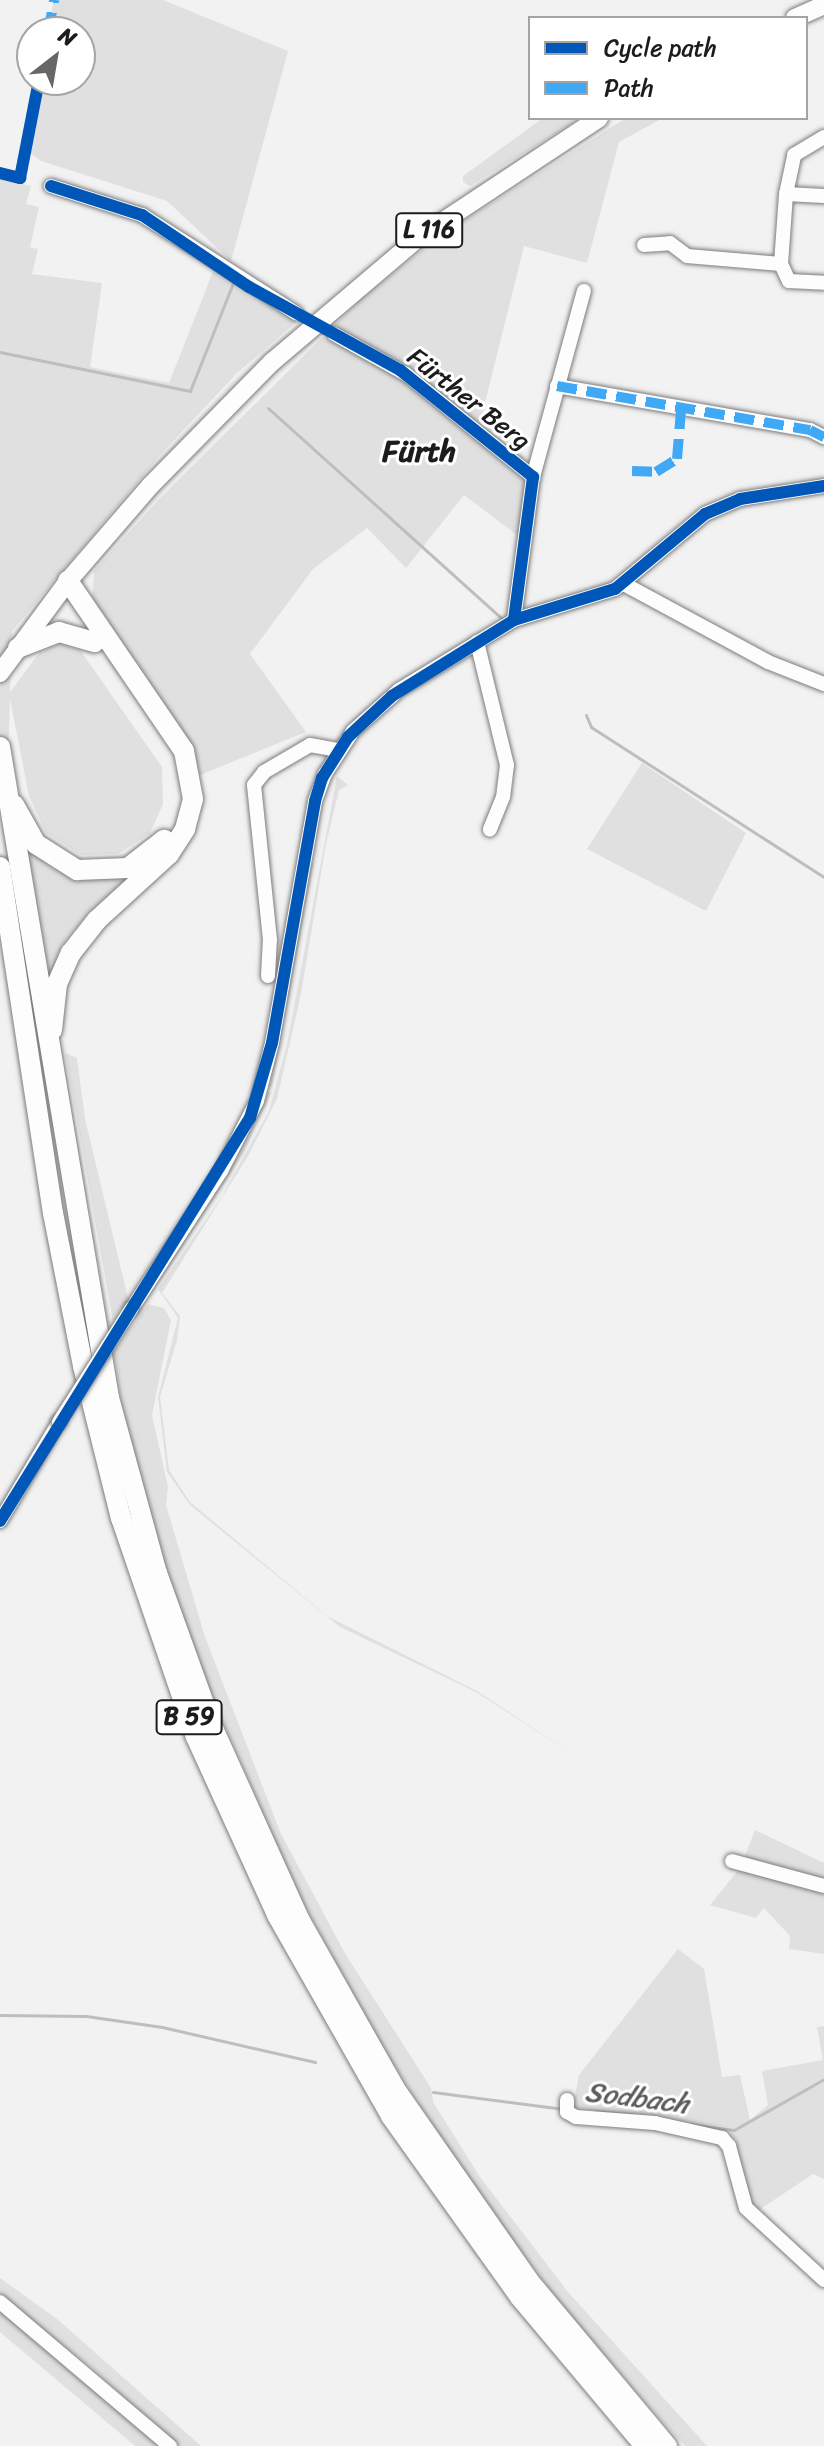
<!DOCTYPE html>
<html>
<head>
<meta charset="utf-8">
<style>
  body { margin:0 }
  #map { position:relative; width:824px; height:2446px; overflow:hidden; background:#f2f2f2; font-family:Sriracha,sans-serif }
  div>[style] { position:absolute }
  .green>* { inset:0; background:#e0e0e0 }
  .stream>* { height:3px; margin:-1.5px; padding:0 1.5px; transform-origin:1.5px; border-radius:1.5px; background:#bebebe }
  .minor-tunnel>* { height:14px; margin-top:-7px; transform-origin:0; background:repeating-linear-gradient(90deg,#d2d2d2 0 14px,transparent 0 21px) }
  .roads { filter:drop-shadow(0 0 2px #7c7c7c) drop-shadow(0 0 2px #7c7c7c) }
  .minor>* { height:14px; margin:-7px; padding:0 7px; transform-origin:7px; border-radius:7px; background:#fdfdfd }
  .major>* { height:18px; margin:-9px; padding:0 9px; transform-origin:9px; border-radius:9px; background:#fdfdfd }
  .highway>* { height:20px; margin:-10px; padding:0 10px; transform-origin:10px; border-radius:10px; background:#fdfdfd }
  .bridges { filter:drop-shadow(0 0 2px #7c7c7c) drop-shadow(0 0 2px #7c7c7c) }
  .minor-bridge>* { height:14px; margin:-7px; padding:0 7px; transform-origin:7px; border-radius:7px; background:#fdfdfd }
  .quiet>* { height:10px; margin-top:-5px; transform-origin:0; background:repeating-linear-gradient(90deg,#3fa9f5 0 20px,transparent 0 30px) }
  .cycleway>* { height:12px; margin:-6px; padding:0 6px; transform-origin:6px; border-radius:6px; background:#0057b8 }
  span { translate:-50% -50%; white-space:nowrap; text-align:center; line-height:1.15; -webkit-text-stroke:6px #fff; paint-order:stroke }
  .shield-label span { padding:2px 6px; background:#fff; border:2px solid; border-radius:6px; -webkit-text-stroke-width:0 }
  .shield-label { font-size:24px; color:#1c1c1c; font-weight:700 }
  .street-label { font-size:26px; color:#1c1c1c }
  .water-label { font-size:28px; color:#5b5b5b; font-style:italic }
  .quarter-label { font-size:30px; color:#1c1c1c; font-weight:700 }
  .legend { position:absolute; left:528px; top:16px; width:280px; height:104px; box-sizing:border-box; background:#fff; border:2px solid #a4a4a4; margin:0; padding:10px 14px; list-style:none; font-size:24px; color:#1c1c1c }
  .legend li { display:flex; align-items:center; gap:16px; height:40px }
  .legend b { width:40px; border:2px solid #a4a4a4 }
  .north { position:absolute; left:16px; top:16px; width:80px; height:80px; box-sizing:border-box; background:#fff; border:2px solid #a4a4a4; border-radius:50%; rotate:31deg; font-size:22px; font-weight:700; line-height:32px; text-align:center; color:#1c1c1c }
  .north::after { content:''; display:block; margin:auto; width:28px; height:36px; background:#676767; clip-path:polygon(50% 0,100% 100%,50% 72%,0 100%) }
</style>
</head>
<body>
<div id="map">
  <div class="green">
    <i style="clip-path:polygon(54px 0,163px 0,288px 51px,231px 261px,167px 201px,41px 161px,30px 153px,27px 141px,39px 80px,80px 80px,80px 32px,48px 32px)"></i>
    <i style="clip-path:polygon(543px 118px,581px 118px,470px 186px,463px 182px,463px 176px)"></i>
    <i style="clip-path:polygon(626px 118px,663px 118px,619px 142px,587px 263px,524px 246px,478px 431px,409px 369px,347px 333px,339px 342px,393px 370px,529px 482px,521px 538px,464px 495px,406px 568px,367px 528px,313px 569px,250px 654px,306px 732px,200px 775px,189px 743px,92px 600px,94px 571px,160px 498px,362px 298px,442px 235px)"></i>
    <i style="clip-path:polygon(0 178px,31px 186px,26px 204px,39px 207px,30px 247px,38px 249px,32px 274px,102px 283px,90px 367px,169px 383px,214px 269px,281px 313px,302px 317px,236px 374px,162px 453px,12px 631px,10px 692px,39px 653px,60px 644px,80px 650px,162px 767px,163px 804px,150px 833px,118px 854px,81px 855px,46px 833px,29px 796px,10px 699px,7px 790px,0 794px)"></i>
    <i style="clip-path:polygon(642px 763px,746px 833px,706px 911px,587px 849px)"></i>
    <i style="clip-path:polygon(337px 776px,348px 785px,339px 790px,326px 844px,301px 994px,277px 1099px,248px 1156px,162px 1293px,180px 1316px,177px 1340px,160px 1397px,169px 1470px,190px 1502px,327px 1616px,477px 1691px,580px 1759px,476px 1692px,340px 1627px,190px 1505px,167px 1472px,158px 1397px,178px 1318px,158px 1289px,221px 1198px,269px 1111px,287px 1044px)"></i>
    <i style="clip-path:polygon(27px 846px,51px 868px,88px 880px,132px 875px,88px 913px,61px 946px,50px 980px)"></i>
    <i style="clip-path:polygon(309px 862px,314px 863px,272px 1087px,267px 1086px)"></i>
    <i style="clip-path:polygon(65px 1053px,77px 1058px,85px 1119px,128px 1298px,113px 1321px)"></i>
    <i style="clip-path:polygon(266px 1091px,271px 1093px,244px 1153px,158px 1283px)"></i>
    <i style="clip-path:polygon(148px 1304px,164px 1308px,171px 1320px,152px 1415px,168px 1487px,166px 1505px,205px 1637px,281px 1834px,346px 1955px,431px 2088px,433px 2102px,480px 2177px,568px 2292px,707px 2446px,685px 2446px,659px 2418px,558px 2300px,471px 2183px,383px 2048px,299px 1895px,202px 1672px,160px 1549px,123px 1413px,114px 1351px)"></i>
    <i style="clip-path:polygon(755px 1830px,824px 1863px,824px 1884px,744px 1858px)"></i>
    <i style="clip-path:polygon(740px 1868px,824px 1891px,824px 1954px,789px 1949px,790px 1936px,764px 1908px,756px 1918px,710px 1905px)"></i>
    <i style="clip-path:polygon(678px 1949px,704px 1969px,722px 2077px,740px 2075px,750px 2120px,768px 2105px,762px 2071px,823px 2060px,817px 2027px,824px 2026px,824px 2179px,813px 2174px,756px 2212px,741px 2182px,736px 2140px,726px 2127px,573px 2107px,579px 2075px)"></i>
    <i style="clip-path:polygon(0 2278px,57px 2319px,201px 2446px,178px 2446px,91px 2367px,0 2296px)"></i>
    <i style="clip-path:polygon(0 2309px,163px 2446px,135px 2446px,0 2332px)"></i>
  </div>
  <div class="stream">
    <i style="left:0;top:352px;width:194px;rotate:11.6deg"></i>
    <i style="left:190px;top:391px;width:116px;rotate:-68.3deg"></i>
    <i style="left:268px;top:408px;width:314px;rotate:42deg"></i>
    <i style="left:586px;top:715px;width:13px;rotate:67deg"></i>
    <i style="left:591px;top:727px;width:277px;rotate:32.8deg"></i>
    <i style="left:0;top:2015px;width:86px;rotate:0.7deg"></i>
    <i style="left:86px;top:2016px;width:77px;rotate:8.2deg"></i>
    <i style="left:162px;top:2027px;width:157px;rotate:12.9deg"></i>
    <i style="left:433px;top:2092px;width:132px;rotate:7.4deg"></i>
    <i style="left:596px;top:2111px;width:36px;rotate:5deg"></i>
    <i style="left:691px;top:2124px;width:43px;rotate:7.9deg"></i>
    <i style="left:734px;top:2130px;width:103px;rotate:-29.5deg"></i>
  </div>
  <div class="minor-tunnel">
    <i style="left:296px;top:313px;width:43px;rotate:28.9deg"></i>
  </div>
  <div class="roads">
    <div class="minor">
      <i style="left:51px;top:186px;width:96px;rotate:17.7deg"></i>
      <i style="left:142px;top:215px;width:183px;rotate:32.5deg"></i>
      <i style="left:786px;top:194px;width:40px;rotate:-78deg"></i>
      <i style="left:794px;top:155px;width:35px;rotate:-31deg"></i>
      <i style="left:644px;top:245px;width:26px;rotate:-4deg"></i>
      <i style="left:670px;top:243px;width:21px;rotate:37deg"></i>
      <i style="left:687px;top:256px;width:94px;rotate:4.9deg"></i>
      <i style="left:781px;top:264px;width:70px;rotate:-85.9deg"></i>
      <i style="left:786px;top:194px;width:38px;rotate:3deg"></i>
      <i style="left:781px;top:264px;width:19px;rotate:65deg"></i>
      <i style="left:789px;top:281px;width:35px;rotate:3deg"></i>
      <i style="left:334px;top:334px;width:82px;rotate:29.1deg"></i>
      <i style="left:406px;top:374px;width:164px;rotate:39deg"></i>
      <i style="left:533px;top:477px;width:144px;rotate:97.6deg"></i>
      <i style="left:557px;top:386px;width:257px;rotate:9.9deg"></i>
      <i style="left:810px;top:430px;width:16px;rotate:27deg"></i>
      <i style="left:533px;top:477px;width:193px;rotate:-74.7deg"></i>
      <i style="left:624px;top:584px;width:164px;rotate:28.4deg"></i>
      <i style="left:768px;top:662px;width:60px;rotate:21.4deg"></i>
      <i style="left:477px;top:642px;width:127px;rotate:76.3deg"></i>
      <i style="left:507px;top:765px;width:32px;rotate:97deg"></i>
      <i style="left:503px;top:797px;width:35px;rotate:112deg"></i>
      <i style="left:268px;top:976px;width:36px;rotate:-87deg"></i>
      <i style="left:270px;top:940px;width:156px;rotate:-95.9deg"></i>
      <i style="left:254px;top:785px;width:16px;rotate:-52deg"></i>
      <i style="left:264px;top:772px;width:53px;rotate:-30.4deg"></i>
      <i style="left:310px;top:745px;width:29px;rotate:10deg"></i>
      <i style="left:132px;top:1308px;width:163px;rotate:-57deg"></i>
      <i style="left:221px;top:1171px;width:79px;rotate:-62.8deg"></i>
      <i style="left:257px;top:1101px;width:60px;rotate:-75.5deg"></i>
      <i style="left:272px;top:1043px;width:246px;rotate:-79.9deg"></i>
      <i style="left:315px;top:801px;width:29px;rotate:-70deg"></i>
      <i style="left:325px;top:774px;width:51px;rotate:-56.9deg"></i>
      <i style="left:353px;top:731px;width:62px;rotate:-41.7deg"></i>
      <i style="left:399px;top:690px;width:135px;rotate:-31.3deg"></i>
      <i style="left:514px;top:620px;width:106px;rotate:-17.1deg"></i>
      <i style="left:615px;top:589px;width:117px;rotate:-39.8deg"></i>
      <i style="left:705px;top:514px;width:38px;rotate:-23deg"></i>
      <i style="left:740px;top:499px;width:85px;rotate:-8.8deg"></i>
      <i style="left:0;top:1521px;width:115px;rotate:-59.2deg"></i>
      <i style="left:732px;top:1861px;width:95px;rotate:15.2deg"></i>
      <i style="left:567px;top:2100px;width:12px;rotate:90deg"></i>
      <i style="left:567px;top:2112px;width:10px;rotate:29deg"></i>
      <i style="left:576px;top:2117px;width:79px;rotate:4.3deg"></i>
      <i style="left:655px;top:2123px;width:69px;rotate:12.6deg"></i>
      <i style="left:722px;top:2138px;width:11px;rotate:49deg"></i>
      <i style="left:729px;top:2146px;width:64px;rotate:74.7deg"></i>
      <i style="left:746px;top:2208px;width:106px;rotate:42.7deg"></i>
      <i style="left:0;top:2302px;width:223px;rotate:40.3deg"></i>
    </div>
    <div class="major">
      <i style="left:795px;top:18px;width:32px;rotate:-24deg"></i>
      <i style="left:0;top:673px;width:114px;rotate:-53.5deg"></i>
      <i style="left:68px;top:581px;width:127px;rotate:-49.2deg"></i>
      <i style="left:151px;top:485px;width:173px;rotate:-45.5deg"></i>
      <i style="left:272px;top:362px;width:192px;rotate:-40.3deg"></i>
      <i style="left:418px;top:238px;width:217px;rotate:-33.5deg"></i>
    </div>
    <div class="highway">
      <i style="left:18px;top:648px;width:44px;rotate:-21.3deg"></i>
      <i style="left:59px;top:632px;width:37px;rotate:16deg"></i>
      <i style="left:0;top:747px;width:660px;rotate:80.49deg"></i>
      <i style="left:109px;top:1398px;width:181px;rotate:74.7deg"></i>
      <i style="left:157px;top:1573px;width:163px;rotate:70.2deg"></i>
      <i style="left:212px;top:1726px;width:212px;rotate:65.7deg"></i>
      <i style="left:299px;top:1919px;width:195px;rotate:60.5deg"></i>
      <i style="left:395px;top:2089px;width:233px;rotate:55.1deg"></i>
      <i style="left:528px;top:2280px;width:217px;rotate:50.1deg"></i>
      <i style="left:14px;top:805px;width:45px;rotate:60.6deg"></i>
      <i style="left:36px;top:844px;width:49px;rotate:32.4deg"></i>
      <i style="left:77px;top:870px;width:51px;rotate:-2.2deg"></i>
      <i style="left:128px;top:868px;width:46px;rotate:-37.9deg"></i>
      <i style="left:0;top:867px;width:350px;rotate:81.3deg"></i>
      <i style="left:53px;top:1213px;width:156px;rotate:78.9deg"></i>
      <i style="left:83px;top:1366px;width:157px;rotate:76deg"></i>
      <i style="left:121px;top:1518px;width:231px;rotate:71.1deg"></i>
      <i style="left:196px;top:1737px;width:196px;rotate:65.5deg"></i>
      <i style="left:277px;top:1915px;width:231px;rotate:60.4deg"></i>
      <i style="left:391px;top:2116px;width:222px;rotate:54.5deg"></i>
      <i style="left:520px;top:2297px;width:194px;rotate:50deg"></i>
      <i style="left:52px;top:1030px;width:46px;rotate:-83.8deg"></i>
      <i style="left:57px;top:984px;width:34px;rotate:-66deg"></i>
      <i style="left:71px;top:953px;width:42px;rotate:-51.8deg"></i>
      <i style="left:97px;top:920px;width:98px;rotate:-42.5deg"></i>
      <i style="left:169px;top:854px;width:30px;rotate:-57deg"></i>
      <i style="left:185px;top:829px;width:31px;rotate:-75deg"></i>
      <i style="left:193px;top:799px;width:49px;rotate:-100.6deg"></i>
      <i style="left:184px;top:751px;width:206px;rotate:-124.3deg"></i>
    </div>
  </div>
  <div class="bridges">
    <div class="minor-bridge">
      <i style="left:59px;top:1422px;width:135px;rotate:-57.4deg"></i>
    </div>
  </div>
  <div class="quiet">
    <i style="left:48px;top:32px;width:33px;rotate:-79deg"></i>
    <i style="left:557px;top:386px;width:257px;rotate:9.9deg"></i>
    <i style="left:810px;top:430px;width:16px;rotate:27deg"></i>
    <i style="left:632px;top:471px;width:24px;rotate:2deg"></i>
    <i style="left:656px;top:472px;width:25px;rotate:-32deg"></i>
    <i style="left:677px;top:459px;width:49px;rotate:-85.3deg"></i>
  </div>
  <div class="cycleway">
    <i style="left:0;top:173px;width:21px;rotate:14deg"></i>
    <i style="left:20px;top:178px;width:100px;rotate:-79deg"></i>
    <i style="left:51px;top:186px;width:96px;rotate:17.7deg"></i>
    <i style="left:142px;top:215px;width:129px;rotate:33.9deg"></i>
    <i style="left:249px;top:287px;width:172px;rotate:28.8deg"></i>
    <i style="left:400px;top:370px;width:171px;rotate:38.8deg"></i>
    <i style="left:533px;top:477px;width:144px;rotate:97.6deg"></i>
    <i style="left:0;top:1521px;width:474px;rotate:-58.2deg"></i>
    <i style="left:250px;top:1118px;width:78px;rotate:-73.7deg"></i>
    <i style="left:272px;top:1043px;width:246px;rotate:-79.9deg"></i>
    <i style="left:315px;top:801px;width:24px;rotate:-73deg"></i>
    <i style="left:322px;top:778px;width:49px;rotate:-57.6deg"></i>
    <i style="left:348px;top:737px;width:60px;rotate:-43deg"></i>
    <i style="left:392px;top:696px;width:144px;rotate:-31.9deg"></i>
    <i style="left:514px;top:620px;width:106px;rotate:-17.1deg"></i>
    <i style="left:615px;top:589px;width:117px;rotate:-39.8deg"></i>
    <i style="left:705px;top:514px;width:38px;rotate:-23deg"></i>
    <i style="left:740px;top:499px;width:85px;rotate:-8.8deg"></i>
  </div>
  <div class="shield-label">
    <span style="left:429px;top:230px">L 116</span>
    <span style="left:189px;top:1717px">B 59</span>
  </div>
  <div class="street-label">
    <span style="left:469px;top:399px;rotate:38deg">Fürther Berg</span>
  </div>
  <div class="water-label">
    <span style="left:637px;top:2098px;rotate:7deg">Sodbach</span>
  </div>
  <div class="quarter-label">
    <span style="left:419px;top:451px">Fürth</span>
  </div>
  <ul class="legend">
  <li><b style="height:10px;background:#0057b8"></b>Cycle path</li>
  <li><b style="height:10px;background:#3fa9f5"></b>Path</li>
  </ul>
  <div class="north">N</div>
</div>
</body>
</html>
